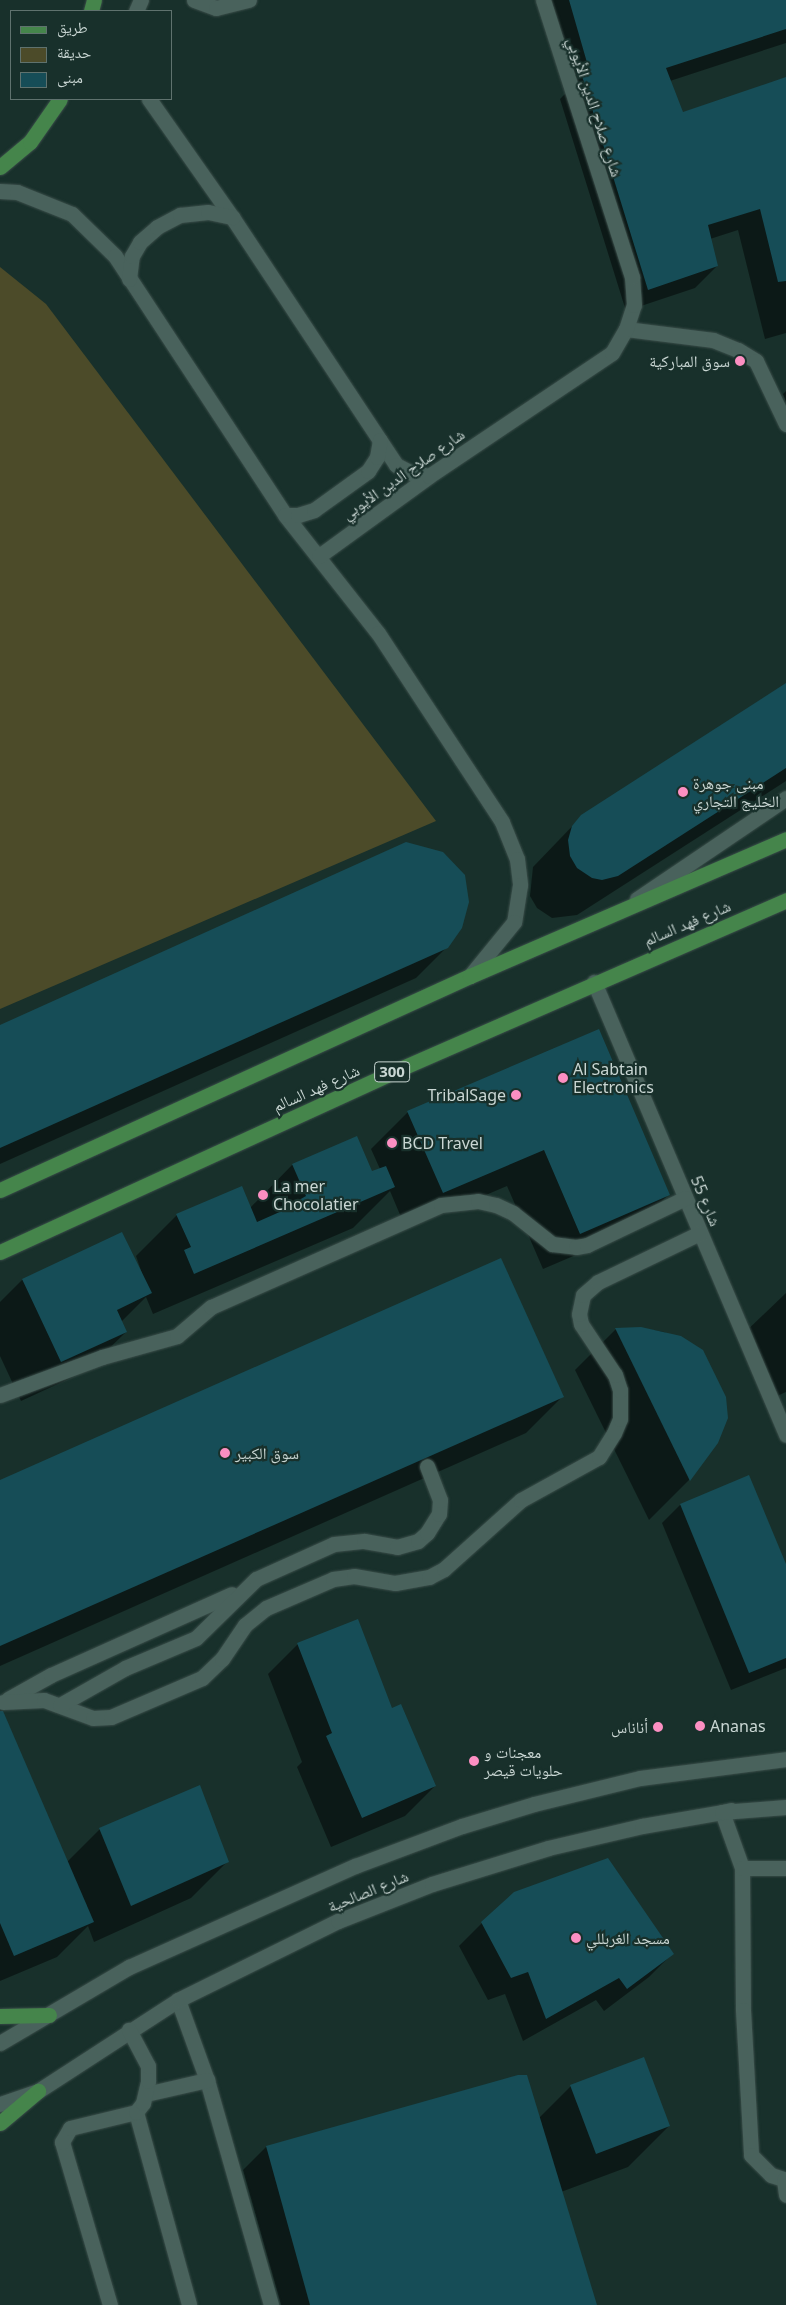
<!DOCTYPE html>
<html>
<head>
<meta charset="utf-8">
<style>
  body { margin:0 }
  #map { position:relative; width:786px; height:2305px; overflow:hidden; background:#18302b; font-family:"Noto Sans","Noto Naskh Arabic",sans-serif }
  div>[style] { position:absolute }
  .green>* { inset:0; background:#4c4b29 }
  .shadow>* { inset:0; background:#0007 }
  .building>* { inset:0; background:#164d57 }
  .roads { filter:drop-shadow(0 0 1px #3a4d49) drop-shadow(0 0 1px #3a4d49) }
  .minor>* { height:15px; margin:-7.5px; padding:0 7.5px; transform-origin:7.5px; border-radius:7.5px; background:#49625c }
  .major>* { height:15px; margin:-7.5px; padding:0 7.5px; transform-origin:7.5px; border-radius:7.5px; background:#45854b }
  .dots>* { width:14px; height:14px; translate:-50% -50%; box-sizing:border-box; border:2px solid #18302b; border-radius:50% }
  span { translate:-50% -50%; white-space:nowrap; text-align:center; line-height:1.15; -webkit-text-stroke:4.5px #18302b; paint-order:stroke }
  .shield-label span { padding:1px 4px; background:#18302b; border:1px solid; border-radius:4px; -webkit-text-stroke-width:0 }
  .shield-label { font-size:15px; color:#c9d6d3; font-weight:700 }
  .street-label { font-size:16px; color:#c9d6d3 }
  .poi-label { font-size:16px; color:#c9d6d3 }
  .right { translate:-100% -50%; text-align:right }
  .left { translate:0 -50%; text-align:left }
  .legend { position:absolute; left:10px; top:10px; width:162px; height:90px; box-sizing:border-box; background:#18302b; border:1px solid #5f726e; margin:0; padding:6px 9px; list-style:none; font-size:15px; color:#c9d6d3 }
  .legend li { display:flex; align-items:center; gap:10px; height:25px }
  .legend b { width:25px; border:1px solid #5f726e }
</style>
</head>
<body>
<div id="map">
  <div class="green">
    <i style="clip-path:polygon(0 267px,46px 304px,436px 821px,0 1009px)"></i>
  </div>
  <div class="shadow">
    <i style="clip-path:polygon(541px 0,786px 0,786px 43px,670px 81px,682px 113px,786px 78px,786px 333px,765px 339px,738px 230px,710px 239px,717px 266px,695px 288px,626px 311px,560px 99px,567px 92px)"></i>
    <i style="clip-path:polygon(786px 391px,786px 402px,783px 394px)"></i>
    <i style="clip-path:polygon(786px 684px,786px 781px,577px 915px,552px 918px,537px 908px,530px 896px,533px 867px,582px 816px)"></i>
    <i style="clip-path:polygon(447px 947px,416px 978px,0 1164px,0 1026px)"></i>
    <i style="clip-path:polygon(598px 1031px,669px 1194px,632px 1231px,543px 1269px,507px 1186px,406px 1229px,390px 1191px,353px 1228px,153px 1314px,146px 1297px,121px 1322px,126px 1332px,86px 1371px,21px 1401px,0 1356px,0 1302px,22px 1280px,122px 1233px,146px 1285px,136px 1256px,177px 1215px,250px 1208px,292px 1165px,356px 1137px,372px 1173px,380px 1169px,371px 1149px,408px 1112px)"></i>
    <i style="clip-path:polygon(786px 1293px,786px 1392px,766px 1401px,741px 1336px)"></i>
    <i style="clip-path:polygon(641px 1328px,664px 1332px,702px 1351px,717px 1443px,689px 1480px,649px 1520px,575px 1370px,616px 1329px)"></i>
    <i style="clip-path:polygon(562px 1397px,526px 1433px,0 1666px,0 1481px)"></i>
    <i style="clip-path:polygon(749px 1477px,786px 1568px,786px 1668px,731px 1690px,662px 1523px,680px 1505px)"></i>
    <i style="clip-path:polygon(298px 1644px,391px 1709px,435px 1786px,405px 1816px,331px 1847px,297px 1767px,302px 1762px,268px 1674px)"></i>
    <i style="clip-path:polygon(0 1729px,67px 1862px,100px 1829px,228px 1861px,191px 1898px,94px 1942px,88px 1926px,57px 1957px,0 1981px)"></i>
    <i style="clip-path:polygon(482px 1923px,672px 1954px,649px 1977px,604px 2011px,596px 2000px,523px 2041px,505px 1994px,488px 2000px,459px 1946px)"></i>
    <i style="clip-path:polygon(571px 2086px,669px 2126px,628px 2167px,561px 2192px,596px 2305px,281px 2305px,243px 2170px,266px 2147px,539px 2118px)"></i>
  </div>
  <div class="building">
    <i style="clip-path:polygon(569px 0,786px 0,786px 29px,666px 68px,683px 112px,786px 77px,786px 281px,778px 282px,760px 209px,708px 225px,718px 266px,648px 290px,582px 76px,590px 73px)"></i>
    <i style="clip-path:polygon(786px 683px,786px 768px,618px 876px,602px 880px,592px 878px,577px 868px,570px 856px,568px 840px,572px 826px,581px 815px)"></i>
    <i style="clip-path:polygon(406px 842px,443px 852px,465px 875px,469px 902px,462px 928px,448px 948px,0 1148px,0 1025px)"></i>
    <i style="clip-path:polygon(599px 1029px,670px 1195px,580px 1234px,544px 1150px,443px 1193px,407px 1111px)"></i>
    <i style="clip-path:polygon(357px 1136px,372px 1171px,386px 1166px,395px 1187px,194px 1274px,184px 1250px,191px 1247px,176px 1214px,242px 1186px,257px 1222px,300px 1203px,299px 1200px,306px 1196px,292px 1164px)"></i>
    <i style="clip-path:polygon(122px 1232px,152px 1293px,117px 1310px,127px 1332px,61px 1362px,22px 1279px)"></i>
    <i style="clip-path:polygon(501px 1258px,564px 1397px,0 1646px,0 1480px)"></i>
    <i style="clip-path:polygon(641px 1327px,681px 1336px,703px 1350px,726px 1397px,728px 1418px,718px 1443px,690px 1481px,615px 1328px)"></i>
    <i style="clip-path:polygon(749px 1475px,786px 1564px,786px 1658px,749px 1673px,680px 1504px)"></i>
    <i style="clip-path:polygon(358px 1619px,392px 1708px,401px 1704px,436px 1786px,362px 1818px,326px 1736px,332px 1733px,297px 1643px)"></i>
    <i style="clip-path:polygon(0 1711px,3px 1711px,94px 1922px,14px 1956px,0 1923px)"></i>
    <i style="clip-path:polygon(200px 1785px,229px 1862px,131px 1906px,99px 1828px)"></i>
    <i style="clip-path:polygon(608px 1858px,674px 1954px,627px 1989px,619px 1978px,546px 2019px,528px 1972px,511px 1978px,481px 1922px,514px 1892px)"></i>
    <i style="clip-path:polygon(644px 2057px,670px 2126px,596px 2154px,570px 2085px)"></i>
    <i style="clip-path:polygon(518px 2075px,527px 2075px,597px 2305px,310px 2305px,266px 2146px)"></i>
  </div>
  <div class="roads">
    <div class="minor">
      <i style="left:194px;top:0;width:23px;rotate:20deg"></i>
      <i style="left:216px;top:8px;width:34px;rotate:-14deg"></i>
      <i style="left:136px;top:11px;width:12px;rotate:-66deg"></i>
      <i style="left:149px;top:99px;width:144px;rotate:54.9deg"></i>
      <i style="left:232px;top:217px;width:297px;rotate:56.5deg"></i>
      <i style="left:396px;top:465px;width:18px;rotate:27deg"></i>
      <i style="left:412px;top:473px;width:17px;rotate:10deg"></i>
      <i style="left:0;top:191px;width:17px;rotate:3deg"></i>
      <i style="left:17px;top:192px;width:59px;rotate:21.8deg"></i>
      <i style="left:72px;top:214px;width:60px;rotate:44.3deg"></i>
      <i style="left:115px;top:256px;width:310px;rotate:56.7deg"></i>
      <i style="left:285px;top:515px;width:150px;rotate:51.8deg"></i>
      <i style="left:378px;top:633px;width:226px;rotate:56.7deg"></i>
      <i style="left:502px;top:822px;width:40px;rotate:68deg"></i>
      <i style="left:517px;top:859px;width:26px;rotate:83deg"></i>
      <i style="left:520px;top:885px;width:37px;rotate:99deg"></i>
      <i style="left:514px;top:922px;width:70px;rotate:129.2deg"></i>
      <i style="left:129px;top:279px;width:23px;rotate:-83deg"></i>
      <i style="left:132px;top:256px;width:16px;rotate:-60deg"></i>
      <i style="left:140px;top:242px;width:23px;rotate:-41deg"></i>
      <i style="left:157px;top:227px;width:26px;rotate:-28deg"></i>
      <i style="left:180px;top:215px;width:28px;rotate:-6deg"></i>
      <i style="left:208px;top:212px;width:25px;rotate:12deg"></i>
      <i style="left:626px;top:329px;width:88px;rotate:7.2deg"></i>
      <i style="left:713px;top:340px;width:27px;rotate:22deg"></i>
      <i style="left:738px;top:350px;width:21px;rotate:31deg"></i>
      <i style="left:756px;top:361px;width:70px;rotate:64.5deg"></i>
      <i style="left:285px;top:515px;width:13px"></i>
      <i style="left:298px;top:515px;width:17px;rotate:-17deg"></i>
      <i style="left:314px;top:510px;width:67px;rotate:-35.8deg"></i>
      <i style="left:368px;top:471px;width:17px;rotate:-57deg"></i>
      <i style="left:377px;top:457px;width:17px;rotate:-80deg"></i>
      <i style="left:319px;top:556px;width:136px;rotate:-36deg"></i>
      <i style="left:429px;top:476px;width:220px;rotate:-33.9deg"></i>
      <i style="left:612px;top:353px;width:28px;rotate:-60deg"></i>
      <i style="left:626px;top:329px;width:25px;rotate:-72deg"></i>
      <i style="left:634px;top:305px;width:28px;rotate:-94deg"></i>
      <i style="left:632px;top:277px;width:291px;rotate:-107.8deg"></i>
      <i style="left:637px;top:899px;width:180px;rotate:-34.1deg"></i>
      <i style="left:594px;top:982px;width:492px;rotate:67deg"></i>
      <i style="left:0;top:1395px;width:109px;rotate:-20.4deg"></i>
      <i style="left:102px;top:1357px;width:78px;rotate:-15.6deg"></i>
      <i style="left:177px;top:1336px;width:45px;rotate:-40.5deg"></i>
      <i style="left:211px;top:1307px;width:252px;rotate:-23.9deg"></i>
      <i style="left:441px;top:1205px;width:37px;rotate:-6deg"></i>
      <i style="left:478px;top:1201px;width:18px;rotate:13deg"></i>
      <i style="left:496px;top:1205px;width:19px;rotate:25deg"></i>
      <i style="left:513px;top:1213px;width:50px;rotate:38.5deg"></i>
      <i style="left:552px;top:1244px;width:24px;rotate:7deg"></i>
      <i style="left:576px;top:1247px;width:11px;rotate:-10deg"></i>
      <i style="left:587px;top:1245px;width:109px;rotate:-25.6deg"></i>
      <i style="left:8px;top:1699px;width:49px;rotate:-29.2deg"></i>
      <i style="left:51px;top:1675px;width:198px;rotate:-24.1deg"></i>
      <i style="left:3px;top:1702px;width:41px;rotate:-2.8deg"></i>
      <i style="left:44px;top:1700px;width:52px;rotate:20.2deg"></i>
      <i style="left:93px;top:1718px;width:18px;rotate:-3deg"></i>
      <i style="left:111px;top:1717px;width:99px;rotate:-23.2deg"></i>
      <i style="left:202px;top:1678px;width:28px;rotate:-44deg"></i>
      <i style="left:222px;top:1659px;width:41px;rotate:-55.9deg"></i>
      <i style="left:245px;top:1625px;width:27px;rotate:-39deg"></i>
      <i style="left:266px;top:1608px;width:73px;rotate:-23.4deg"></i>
      <i style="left:333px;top:1579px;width:21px;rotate:-8deg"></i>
      <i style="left:354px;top:1576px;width:42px;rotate:9.7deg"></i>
      <i style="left:395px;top:1583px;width:35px;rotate:-10deg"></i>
      <i style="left:429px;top:1577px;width:17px;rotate:-28deg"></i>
      <i style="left:444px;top:1569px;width:103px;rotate:-41.9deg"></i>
      <i style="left:521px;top:1500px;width:89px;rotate:-28.9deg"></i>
      <i style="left:599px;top:1457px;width:28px;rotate:-58deg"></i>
      <i style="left:614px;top:1433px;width:15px;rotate:-67deg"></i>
      <i style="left:620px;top:1419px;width:29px;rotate:-90deg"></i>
      <i style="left:620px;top:1390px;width:16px;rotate:-108deg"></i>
      <i style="left:615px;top:1375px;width:61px;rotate:-123.7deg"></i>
      <i style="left:581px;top:1324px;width:10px;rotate:-101deg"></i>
      <i style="left:579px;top:1314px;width:19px;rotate:-78deg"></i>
      <i style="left:583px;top:1295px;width:20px;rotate:-41deg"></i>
      <i style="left:598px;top:1282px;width:113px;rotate:-25.7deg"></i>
      <i style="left:60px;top:1705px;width:75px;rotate:-29.6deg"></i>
      <i style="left:125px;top:1668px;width:77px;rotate:-22.9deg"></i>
      <i style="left:196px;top:1638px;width:84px;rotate:-44.5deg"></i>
      <i style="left:256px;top:1579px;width:85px;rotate:-24.2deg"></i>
      <i style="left:334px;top:1544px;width:30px;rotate:-6deg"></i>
      <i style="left:364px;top:1541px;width:34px;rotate:10deg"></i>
      <i style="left:397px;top:1547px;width:22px;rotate:-16deg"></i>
      <i style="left:418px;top:1541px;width:12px;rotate:-42deg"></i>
      <i style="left:427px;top:1533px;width:22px;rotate:-58deg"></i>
      <i style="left:439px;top:1514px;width:14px;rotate:-86deg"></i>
      <i style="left:440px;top:1500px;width:36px;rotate:-111deg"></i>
      <i style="left:731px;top:1810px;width:9px;rotate:167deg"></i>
      <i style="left:722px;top:1812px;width:59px;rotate:70.3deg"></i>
      <i style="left:742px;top:1868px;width:142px;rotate:89.6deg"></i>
      <i style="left:743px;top:2010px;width:145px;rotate:86.8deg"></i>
      <i style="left:751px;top:2155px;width:28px;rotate:45deg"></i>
      <i style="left:771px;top:2175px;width:16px;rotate:18deg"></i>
      <i style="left:742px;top:1868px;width:44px"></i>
      <i style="left:178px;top:2000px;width:85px;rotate:70.1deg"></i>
      <i style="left:207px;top:2080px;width:234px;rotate:74.1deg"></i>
      <i style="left:0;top:2043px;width:150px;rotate:-30.5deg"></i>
      <i style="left:129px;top:1967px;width:248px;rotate:-24.1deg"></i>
      <i style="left:355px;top:1866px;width:114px;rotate:-20.5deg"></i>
      <i style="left:462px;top:1826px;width:75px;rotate:-17deg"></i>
      <i style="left:534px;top:1804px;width:109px;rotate:-13.8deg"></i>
      <i style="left:640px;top:1778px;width:147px;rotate:-7.4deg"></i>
      <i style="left:146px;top:2094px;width:63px;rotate:-12.9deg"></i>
      <i style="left:0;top:2104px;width:40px;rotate:-18.9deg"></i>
      <i style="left:38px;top:2091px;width:167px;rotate:-33deg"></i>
      <i style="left:178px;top:2000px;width:178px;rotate:-26.3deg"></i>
      <i style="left:338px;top:1921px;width:101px;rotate:-21.5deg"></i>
      <i style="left:432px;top:1884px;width:121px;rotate:-17.2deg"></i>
      <i style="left:548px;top:1848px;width:97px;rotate:-13.2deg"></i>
      <i style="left:642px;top:1826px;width:81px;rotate:-9.9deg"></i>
      <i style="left:722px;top:1812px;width:64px;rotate:-4.5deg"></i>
      <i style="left:136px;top:2112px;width:200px;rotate:74.6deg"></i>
      <i style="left:784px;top:2180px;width:15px;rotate:82deg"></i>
      <i style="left:110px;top:2305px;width:170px;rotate:-106.4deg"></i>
      <i style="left:62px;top:2142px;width:16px;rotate:-60deg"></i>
      <i style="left:70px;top:2128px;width:68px;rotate:-13.6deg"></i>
      <i style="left:136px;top:2112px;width:11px;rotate:-52deg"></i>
      <i style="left:143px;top:2103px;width:23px;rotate:-77deg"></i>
      <i style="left:148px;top:2081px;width:15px;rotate:-90deg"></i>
      <i style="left:148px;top:2066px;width:41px;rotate:-117.8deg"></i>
    </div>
    <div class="major">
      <i style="left:91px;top:11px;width:11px;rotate:-75deg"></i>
      <i style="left:0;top:167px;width:39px;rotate:-40deg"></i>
      <i style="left:30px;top:142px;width:52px;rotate:-55.1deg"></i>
      <i style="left:0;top:1190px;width:516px;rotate:-24.48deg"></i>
      <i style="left:470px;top:976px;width:344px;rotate:-23.4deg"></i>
      <i style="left:0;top:1252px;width:425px;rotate:-24.6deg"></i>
      <i style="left:386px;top:1075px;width:437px;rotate:-23.6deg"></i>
      <i style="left:0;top:2016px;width:49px;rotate:-1.2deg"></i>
      <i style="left:0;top:2123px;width:50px;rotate:-40.1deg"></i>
    </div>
  </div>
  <div class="dots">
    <i style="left:740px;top:361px;background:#fc8fc2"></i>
    <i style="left:683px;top:792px;background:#fc8fc2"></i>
    <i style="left:563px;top:1078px;background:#fc8fc2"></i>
    <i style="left:516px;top:1095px;background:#fc8fc2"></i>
    <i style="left:392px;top:1143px;background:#fc8fc2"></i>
    <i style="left:263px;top:1195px;background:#fc8fc2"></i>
    <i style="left:225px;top:1453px;background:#fc8fc2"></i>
    <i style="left:700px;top:1726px;background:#fc8fc2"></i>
    <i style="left:658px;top:1727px;background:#fc8fc2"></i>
    <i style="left:474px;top:1761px;background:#fc8fc2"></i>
    <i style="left:576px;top:1938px;background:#fc8fc2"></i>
  </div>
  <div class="shield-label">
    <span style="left:392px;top:1072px">300</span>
  </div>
  <div class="street-label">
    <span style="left:595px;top:107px;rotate:72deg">شارع صلاح الدين الأيوبي</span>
    <span style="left:403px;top:474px;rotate:-35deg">شارع صلاح الدين الأيوبي</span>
    <span style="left:687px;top:923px;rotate:-23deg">شارع فهد السالم</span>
    <span style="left:316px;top:1088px;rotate:-24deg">شارع فهد السالم</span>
    <span style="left:706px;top:1201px;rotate:67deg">شارع 55</span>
    <span style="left:368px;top:1891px;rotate:-22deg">شارع الصالحية</span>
  </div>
  <div class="poi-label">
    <span class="right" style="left:730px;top:361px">سوق المباركية</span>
    <span class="left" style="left:693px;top:792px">مبنى جوهرة<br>الخليج التجاري</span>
    <span class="left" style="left:573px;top:1078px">Al Sabtain<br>Electronics</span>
    <span class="right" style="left:506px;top:1095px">TribalSage</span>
    <span class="left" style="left:402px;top:1143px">BCD Travel</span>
    <span class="left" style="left:273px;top:1195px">La mer<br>Chocolatier</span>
    <span class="left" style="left:235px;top:1453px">سوق الكبير</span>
    <span class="left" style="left:710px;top:1726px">Ananas</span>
    <span class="right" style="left:648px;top:1727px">أناناس</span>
    <span class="left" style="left:484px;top:1761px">معجنات و<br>حلويات قيصر</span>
    <span class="left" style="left:586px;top:1938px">مسجد الغربللي</span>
  </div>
  <ul class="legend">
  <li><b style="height:6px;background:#45854b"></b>طريق</li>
  <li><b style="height:14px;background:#4c4b29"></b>حديقة</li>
  <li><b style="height:14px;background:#164d57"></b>مبنى</li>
  </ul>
</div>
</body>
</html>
